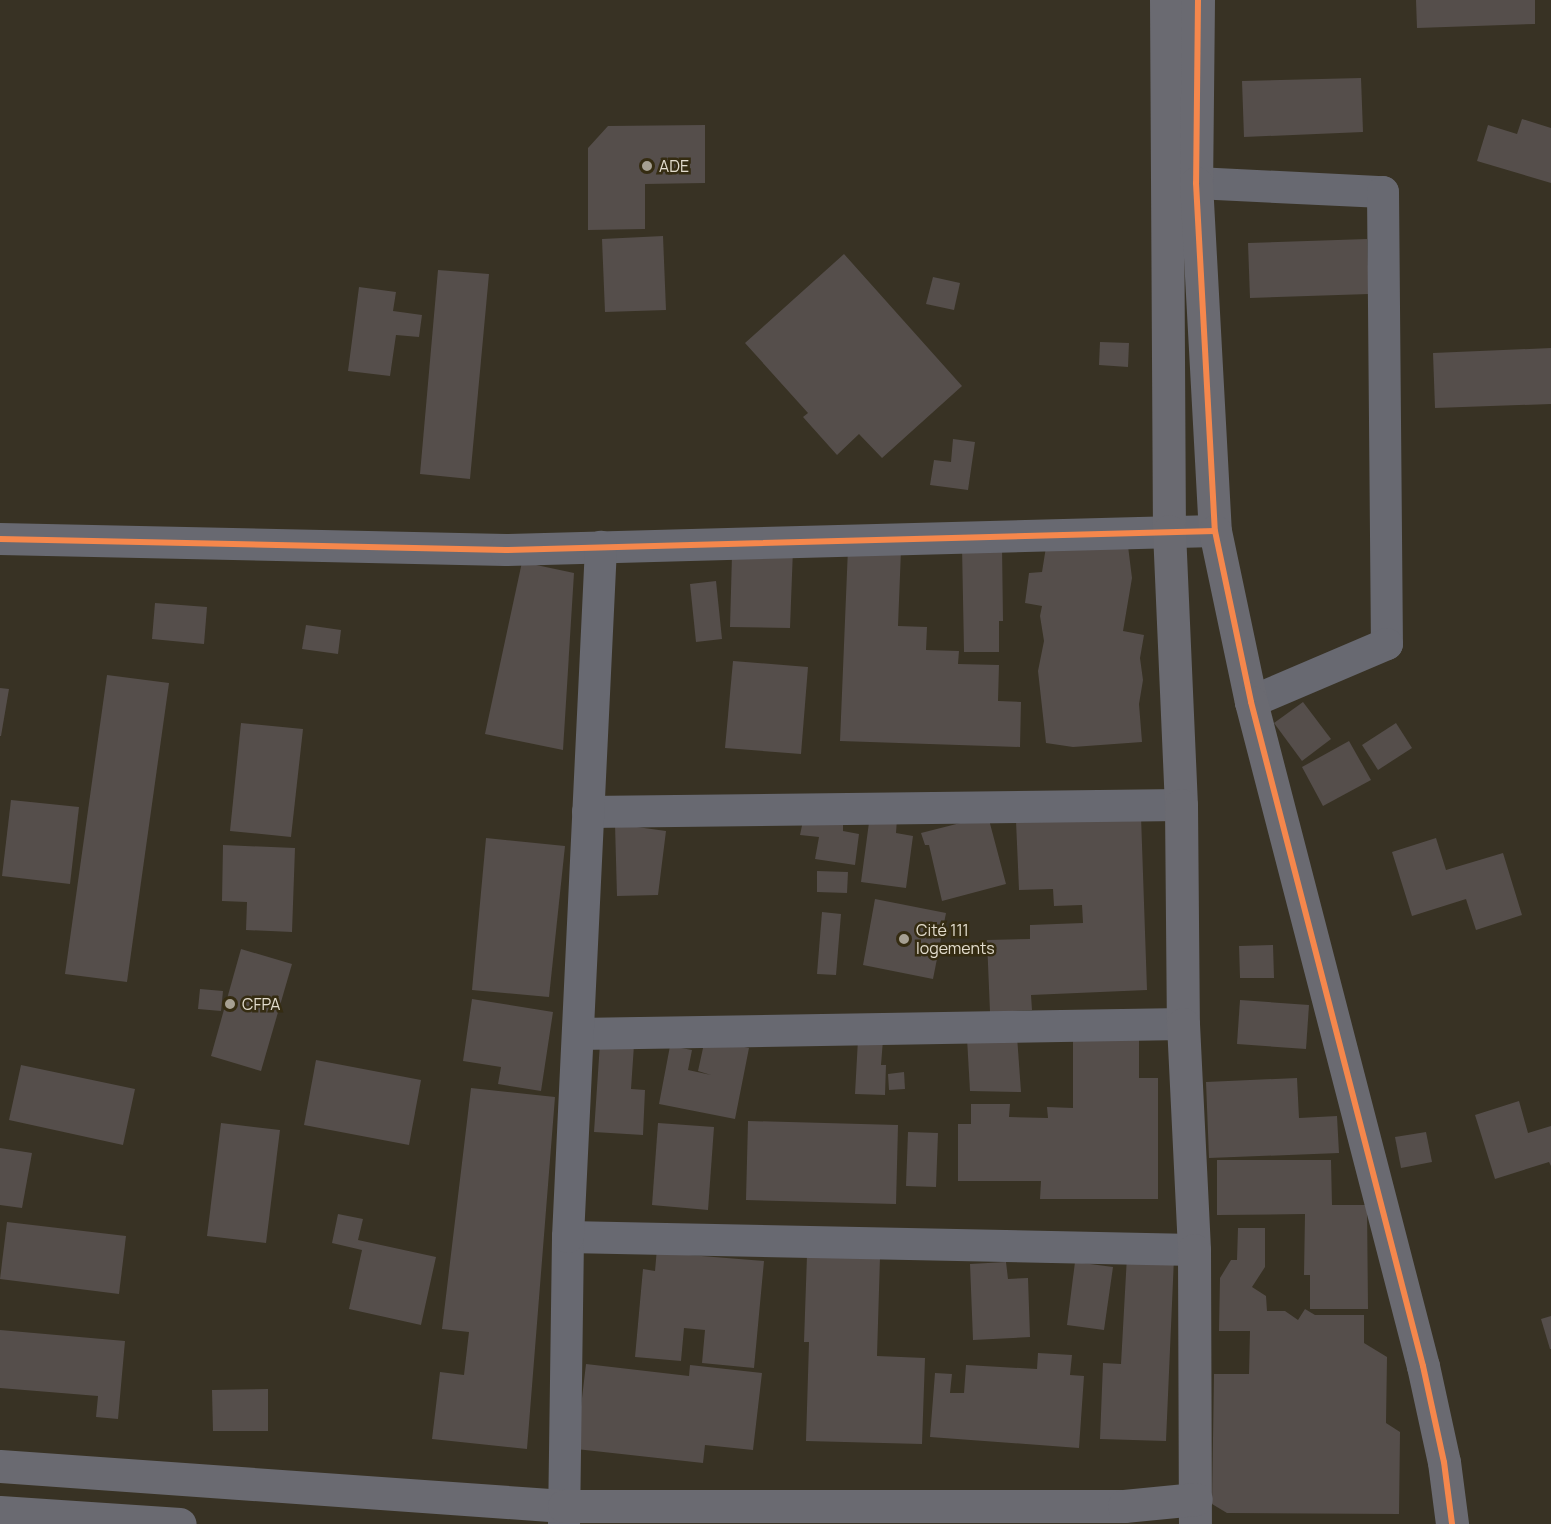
<!DOCTYPE html>
<html>
<head>
<meta charset="utf-8">
<style>
  body { margin:0 }
  #map { position:relative; width:1551px; height:1524px; overflow:hidden; background:#383224; font-family:Manrope,sans-serif }
  div>[style] { position:absolute }
  .building>* { inset:0; background:#554e4b }
  .street>* { height:32px; margin:-16px; padding:0 16px; transform-origin:16px; border-radius:16px; background:#686971 }
  .secondary>* { height:33px; margin:-16.5px; padding:0 16.5px; transform-origin:16.5px; border-radius:16.5px; background:#6a6a71 }
  .cycleway>* { height:6px; margin:-3px; padding:0 3px; transform-origin:3px; border-radius:3px; background:#f5874c }
  .dots>* { width:16px; height:16px; translate:-50% -50%; box-sizing:border-box; border:3px solid #352c12; border-radius:50% }
  span { translate:-50% -50%; white-space:nowrap; text-align:center; line-height:1.15; -webkit-text-stroke:5px #352c12; paint-order:stroke }
  .poi-label { font-size:16px; color:#e2dccd }
  .left { translate:0 -50%; text-align:left }
</style>
</head>
<body>
<div id="map">
  <div class="building">
    <i style="clip-path:polygon(1416px 0,1535px 0,1535px 24px,1417px 28px)"></i>
    <i style="clip-path:polygon(1361px 78px,1363px 132px,1244px 137px,1242px 81px)"></i>
    <i style="clip-path:polygon(1522px 119px,1551px 128px,1551px 183px,1477px 161px,1488px 125px,1517px 134px)"></i>
    <i style="clip-path:polygon(705px 125px,705px 183px,645px 184px,645px 229px,588px 230px,588px 148px,608px 126px)"></i>
    <i style="clip-path:polygon(663px 236px,666px 310px,605px 312px,602px 239px)"></i>
    <i style="clip-path:polygon(1367px 239px,1369px 294px,1250px 298px,1248px 243px)"></i>
    <i style="clip-path:polygon(844px 254px,962px 386px,882px 458px,859px 434px,837px 455px,803px 417px,808px 413px,745px 343px)"></i>
    <i style="clip-path:polygon(438px 270px,489px 274px,470px 479px,420px 474px)"></i>
    <i style="clip-path:polygon(933px 277px,960px 283px,954px 310px,926px 304px)"></i>
    <i style="clip-path:polygon(359px 287px,396px 292px,393px 311px,422px 315px,419px 337px,396px 335px,390px 376px,348px 371px)"></i>
    <i style="clip-path:polygon(1100px 342px,1129px 343px,1128px 367px,1099px 365px)"></i>
    <i style="clip-path:polygon(1551px 348px,1551px 404px,1435px 408px,1433px 353px)"></i>
    <i style="clip-path:polygon(953px 439px,975px 442px,968px 490px,930px 485px,934px 460px,951px 462px)"></i>
    <i style="clip-path:polygon(962px 546px,1002px 546px,1003px 621px,999px 621px,999px 652px,964px 652px)"></i>
    <i style="clip-path:polygon(1128px 546px,1132px 578px,1123px 631px,1144px 635px,1140px 658px,1143px 680px,1139px 704px,1142px 742px,1073px 747px,1046px 743px,1038px 671px,1044px 641px,1040px 616px,1042px 606px,1025px 603px,1029px 573px,1042px 572px,1046px 547px)"></i>
    <i style="clip-path:polygon(848px 548px,901px 550px,898px 626px,927px 627px,926px 650px,959px 651px,958px 664px,999px 665px,998px 701px,1021px 702px,1020px 747px,840px 741px)"></i>
    <i style="clip-path:polygon(793px 549px,790px 628px,730px 627px,732px 555px)"></i>
    <i style="clip-path:polygon(522px 562px,574px 573px,563px 750px,485px 734px)"></i>
    <i style="clip-path:polygon(716px 581px,722px 639px,696px 642px,690px 584px)"></i>
    <i style="clip-path:polygon(155px 603px,207px 607px,204px 644px,152px 639px)"></i>
    <i style="clip-path:polygon(306px 625px,341px 630px,338px 654px,302px 649px)"></i>
    <i style="clip-path:polygon(733px 661px,808px 667px,801px 754px,725px 748px)"></i>
    <i style="clip-path:polygon(107px 675px,169px 683px,127px 982px,65px 974px)"></i>
    <i style="clip-path:polygon(0 688px,9px 689px,1px 736px,0 736px)"></i>
    <i style="clip-path:polygon(1303px 702px,1331px 739px,1302px 761px,1274px 723px)"></i>
    <i style="clip-path:polygon(241px 723px,303px 729px,291px 837px,230px 831px)"></i>
    <i style="clip-path:polygon(1396px 723px,1412px 748px,1378px 770px,1362px 745px)"></i>
    <i style="clip-path:polygon(1349px 741px,1371px 780px,1323px 806px,1302px 767px)"></i>
    <i style="clip-path:polygon(11px 800px,79px 807px,70px 884px,2px 876px)"></i>
    <i style="clip-path:polygon(870px 815px,897px 819px,896px 833px,913px 836px,906px 888px,861px 882px)"></i>
    <i style="clip-path:polygon(804px 816px,843px 819px,843px 831px,859px 834px,855px 865px,815px 859px,819px 837px,800px 835px)"></i>
    <i style="clip-path:polygon(988px 816px,1006px 884px,942px 901px,929px 845px,925px 845px,921px 833px)"></i>
    <i style="clip-path:polygon(1141px 816px,1147px 990px,1031px 995px,1032px 1010px,990px 1012px,987px 940px,1030px 939px,1030px 925px,1083px 923px,1082px 905px,1054px 906px,1053px 889px,1019px 890px,1016px 821px)"></i>
    <i style="clip-path:polygon(615px 824px,666px 831px,658px 895px,617px 896px)"></i>
    <i style="clip-path:polygon(486px 838px,565px 846px,549px 997px,472px 990px)"></i>
    <i style="clip-path:polygon(1436px 838px,1446px 870px,1503px 853px,1522px 915px,1476px 930px,1466px 899px,1412px 916px,1392px 852px)"></i>
    <i style="clip-path:polygon(223px 845px,295px 848px,292px 932px,246px 930px,247px 902px,222px 901px)"></i>
    <i style="clip-path:polygon(817px 871px,848px 872px,847px 893px,817px 892px)"></i>
    <i style="clip-path:polygon(875px 899px,946px 913px,933px 979px,863px 965px)"></i>
    <i style="clip-path:polygon(822px 912px,841px 914px,836px 975px,817px 974px)"></i>
    <i style="clip-path:polygon(1273px 945px,1274px 978px,1240px 978px,1239px 946px)"></i>
    <i style="clip-path:polygon(241px 949px,292px 964px,261px 1071px,211px 1056px)"></i>
    <i style="clip-path:polygon(200px 989px,223px 991px,221px 1011px,198px 1009px)"></i>
    <i style="clip-path:polygon(472px 999px,553px 1012px,541px 1091px,498px 1084px,501px 1067px,463px 1061px)"></i>
    <i style="clip-path:polygon(1240px 1000px,1309px 1005px,1306px 1049px,1237px 1044px)"></i>
    <i style="clip-path:polygon(1017px 1036px,1021px 1092px,970px 1091px,967px 1038px)"></i>
    <i style="clip-path:polygon(1073px 1038px,1139px 1038px,1139px 1078px,1158px 1078px,1158px 1199px,1040px 1199px,1041px 1181px,958px 1181px,958px 1124px,971px 1124px,971px 1104px,1010px 1104px,1009px 1117px,1048px 1118px,1047px 1107px,1073px 1108px)"></i>
    <i style="clip-path:polygon(705px 1039px,749px 1048px,735px 1119px,659px 1104px,670px 1046px,692px 1050px,688px 1070px,711px 1075px,698px 1071px)"></i>
    <i style="clip-path:polygon(858px 1039px,883px 1040px,881px 1065px,886px 1065px,885px 1095px,855px 1094px)"></i>
    <i style="clip-path:polygon(600px 1043px,634px 1045px,631px 1089px,645px 1090px,643px 1135px,594px 1132px)"></i>
    <i style="clip-path:polygon(316px 1060px,421px 1080px,409px 1145px,304px 1125px)"></i>
    <i style="clip-path:polygon(21px 1065px,135px 1089px,123px 1145px,9px 1120px)"></i>
    <i style="clip-path:polygon(904px 1072px,905px 1089px,889px 1090px,888px 1074px)"></i>
    <i style="clip-path:polygon(1297px 1078px,1299px 1118px,1337px 1116px,1339px 1153px,1209px 1158px,1206px 1082px)"></i>
    <i style="clip-path:polygon(471px 1088px,555px 1097px,527px 1449px,432px 1439px,440px 1372px,464px 1375px,469px 1332px,442px 1329px)"></i>
    <i style="clip-path:polygon(1519px 1101px,1528px 1133px,1551px 1126px,1551px 1166px,1549px 1162px,1495px 1179px,1475px 1115px)"></i>
    <i style="clip-path:polygon(748px 1121px,898px 1125px,896px 1204px,746px 1200px)"></i>
    <i style="clip-path:polygon(221px 1123px,280px 1130px,266px 1243px,207px 1236px)"></i>
    <i style="clip-path:polygon(658px 1123px,714px 1127px,708px 1210px,652px 1205px)"></i>
    <i style="clip-path:polygon(908px 1132px,938px 1133px,936px 1187px,906px 1186px)"></i>
    <i style="clip-path:polygon(1426px 1132px,1432px 1162px,1401px 1168px,1395px 1137px)"></i>
    <i style="clip-path:polygon(0 1148px,32px 1153px,22px 1208px,0 1205px)"></i>
    <i style="clip-path:polygon(1217px 1160px,1331px 1160px,1332px 1205px,1367px 1205px,1368px 1309px,1310px 1309px,1310px 1275px,1304px 1275px,1305px 1214px,1217px 1215px)"></i>
    <i style="clip-path:polygon(338px 1214px,363px 1219px,358px 1240px,436px 1257px,421px 1325px,349px 1309px,362px 1250px,332px 1243px)"></i>
    <i style="clip-path:polygon(7px 1222px,126px 1236px,119px 1294px,0 1279px)"></i>
    <i style="clip-path:polygon(1238px 1228px,1265px 1228px,1265px 1267px,1252px 1287px,1266px 1296px,1267px 1311px,1285px 1311px,1298px 1320px,1305px 1309px,1315px 1315px,1364px 1315px,1364px 1343px,1387px 1357px,1386px 1423px,1400px 1432px,1399px 1514px,1227px 1513px,1212px 1504px,1214px 1374px,1249px 1374px,1250px 1331px,1219px 1331px,1220px 1278px,1231px 1260px,1237px 1260px)"></i>
    <i style="clip-path:polygon(657px 1248px,689px 1255px,764px 1261px,754px 1368px,702px 1363px,705px 1330px,684px 1328px,681px 1361px,635px 1357px,643px 1269px,655px 1271px)"></i>
    <i style="clip-path:polygon(807px 1255px,880px 1257px,877px 1356px,925px 1358px,922px 1444px,806px 1441px,809px 1342px,804px 1342px)"></i>
    <i style="clip-path:polygon(1127px 1256px,1174px 1258px,1166px 1441px,1100px 1439px,1103px 1363px,1121px 1364px)"></i>
    <i style="clip-path:polygon(1006px 1262px,1008px 1279px,1028px 1278px,1030px 1337px,973px 1340px,970px 1264px)"></i>
    <i style="clip-path:polygon(1075px 1262px,1113px 1267px,1104px 1330px,1067px 1325px)"></i>
    <i style="clip-path:polygon(1551px 1316px,1551px 1349px,1550px 1349px,1541px 1319px)"></i>
    <i style="clip-path:polygon(0 1330px,125px 1341px,118px 1419px,96px 1417px,98px 1396px,0 1388px)"></i>
    <i style="clip-path:polygon(1038px 1353px,1072px 1355px,1070px 1375px,1084px 1376px,1079px 1448px,930px 1437px,935px 1373px,952px 1374px,950px 1393px,964px 1393px,966px 1365px,1037px 1369px)"></i>
    <i style="clip-path:polygon(586px 1364px,689px 1376px,690px 1365px,762px 1373px,753px 1450px,705px 1445px,703px 1463px,576px 1449px)"></i>
    <i style="clip-path:polygon(268px 1389px,268px 1431px,213px 1431px,212px 1390px)"></i>
  </div>
  <div class="street">
    <i style="left:1196px;top:183px;width:187px;rotate:2.8deg"></i>
    <i style="left:1383px;top:192px;width:452px;rotate:89.5deg"></i>
    <i style="left:1387px;top:644px;width:148px;rotate:156.9deg"></i>
    <i style="left:0;top:539px;width:506px;rotate:1.25deg"></i>
    <i style="left:506px;top:550px;width:709px;rotate:-1.54deg"></i>
    <i style="left:588px;top:812px;width:593px;rotate:-0.68deg"></i>
    <i style="left:578px;top:1034px;width:605px;rotate:-0.95deg"></i>
    <i style="left:568px;top:1237px;width:626px;rotate:1.19deg"></i>
    <i style="left:564px;top:1524px;width:287px;rotate:-89.2deg"></i>
    <i style="left:568px;top:1237px;width:691px;rotate:-87.26deg"></i>
  </div>
  <div class="secondary">
    <i style="left:1166px;top:0;width:531px;rotate:89.68deg"></i>
    <i style="left:1169px;top:531px;width:274px;rotate:87.5deg"></i>
    <i style="left:1181px;top:805px;width:219px;rotate:89.5deg"></i>
    <i style="left:1183px;top:1024px;width:226px;rotate:87.2deg"></i>
    <i style="left:1194px;top:1250px;width:274px;rotate:89.8deg"></i>
    <i style="left:1198px;top:0;width:183px;rotate:90.6deg"></i>
    <i style="left:1196px;top:183px;width:349px;rotate:86.9deg"></i>
    <i style="left:1215px;top:531px;width:175px;rotate:78.1deg"></i>
    <i style="left:1251px;top:702px;width:686px;rotate:75.48deg"></i>
    <i style="left:1423px;top:1366px;width:98px;rotate:77.7deg"></i>
    <i style="left:1444px;top:1462px;width:63px;rotate:82.6deg"></i>
    <i style="left:0;top:1466px;width:565px;rotate:4.06deg"></i>
    <i style="left:564px;top:1506px;width:560px"></i>
    <i style="left:1124px;top:1506px;width:72px;rotate:-5.6deg"></i>
    <i style="left:0;top:1512px;width:180px;rotate:3.8deg"></i>
  </div>
  <div class="cycleway">
    <i style="left:1198px;top:0;width:183px;rotate:90.6deg"></i>
    <i style="left:1196px;top:183px;width:349px;rotate:86.9deg"></i>
    <i style="left:1215px;top:531px;width:175px;rotate:78.1deg"></i>
    <i style="left:1251px;top:702px;width:686px;rotate:75.48deg"></i>
    <i style="left:1423px;top:1366px;width:98px;rotate:77.7deg"></i>
    <i style="left:1444px;top:1462px;width:63px;rotate:82.6deg"></i>
    <i style="left:0;top:539px;width:506px;rotate:1.25deg"></i>
    <i style="left:506px;top:550px;width:709px;rotate:-1.54deg"></i>
  </div>
  <div class="dots">
    <i style="left:647px;top:166px;background:#a6a092"></i>
    <i style="left:904px;top:939px;background:#a6a092"></i>
    <i style="left:230px;top:1004px;background:#a6a092"></i>
  </div>
  <div class="poi-label">
    <span class="left" style="left:659px;top:166px">ADE</span>
    <span class="left" style="left:916px;top:939px">Cité 111<br>logements</span>
    <span class="left" style="left:242px;top:1004px">CFPA</span>
  </div>
</div>
</body>
</html>
